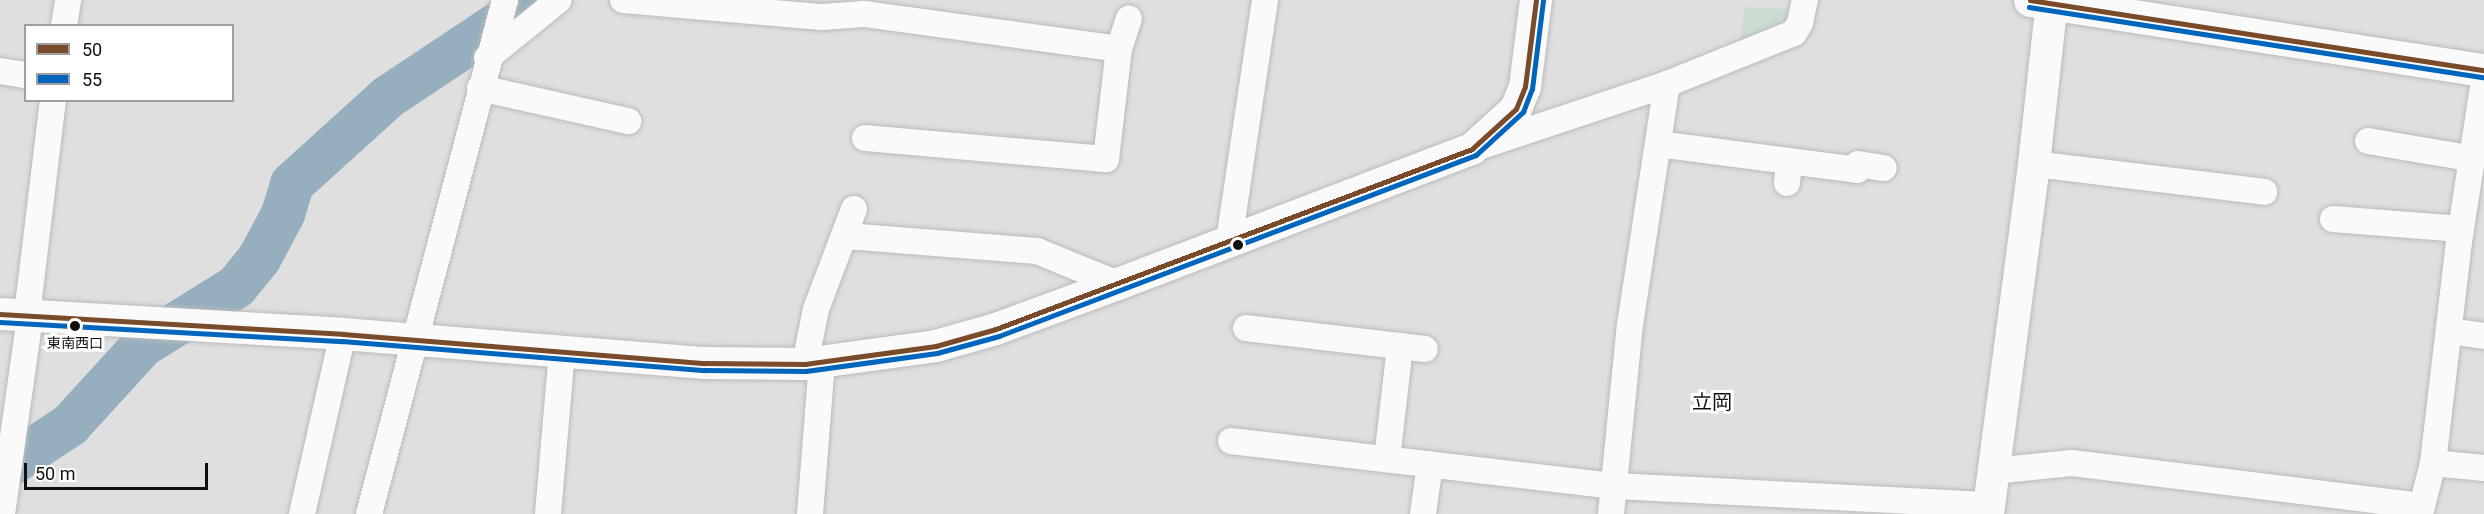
<!DOCTYPE html>
<html>
<head>
<meta charset="utf-8">
<style>
  body { margin:0 }
  #map { position:relative; width:2484px; height:514px; overflow:hidden; background:#dfdfe0; font-family:Roboto,"Noto Sans JP",sans-serif }
  div>[style] { position:absolute }
  .green>* { inset:0; background:#cadcd1 }
  .river>* { height:44px; margin:-22px; padding:0 22px; transform-origin:22px; border-radius:22px; background:#96afbe }
  .roads { filter:drop-shadow(0 0 2px #bababb) drop-shadow(0 0 2px #bababb) }
  .minor>* { height:26px; margin:-13px; padding:0 13px; transform-origin:13px; border-radius:13px; background:#fafafa }
  .tertiary>* { height:32px; margin:-16px; padding:0 16px; transform-origin:16px; border-radius:16px; background:#fafafa }
  .primary>* { height:33px; margin:-16.5px; padding:0 16.5px; transform-origin:16.5px; border-radius:16.5px; background:#fafafa }
  .bus-1>* { height:4.5px; margin:-2.25px; padding:0 2.25px; transform-origin:2.25px; border-radius:2.25px; background:#7a4b2a }
  .bus-2>* { height:4.5px; margin:-2.25px; padding:0 2.25px; transform-origin:2.25px; border-radius:2.25px; background:#0065bd }
  .dots>* { width:16px; height:16px; translate:-50% -50%; box-sizing:border-box; border:3px solid #fff; border-radius:50% }
  span { translate:-50% -50%; white-space:nowrap; text-align:center; line-height:1.15; -webkit-text-stroke:6px #fff; paint-order:stroke }
  .bus-label { font-size:14px; color:#101011 }
  .quarter-label { font-size:20px; color:#101011 }
  .legend { position:absolute; left:24px; top:24px; width:210px; height:78px; box-sizing:border-box; background:#fff; border:2px solid #9f9fa0; margin:0; padding:8px 10px; list-style:none; font-size:18px; color:#101011 }
  .legend li { display:flex; align-items:center; gap:12px; height:30px }
  .legend b { width:30px; border:2px solid #9f9fa0 }
  .scale { position:absolute; left:24px; top:463px; width:184px; height:27px; box-sizing:border-box; border:3px solid #101011; border-top:0; padding-left:8px; font-size:18px; line-height:21px; white-space:nowrap; color:#101011; -webkit-text-stroke:4px #fff; paint-order:stroke }
</style>
</head>
<body>
<div id="map">
  <div class="green">
    <i style="clip-path:polygon(1745px 7px,1787px 9px,1785px 24px,1740px 43px)"></i>
  </div>
  <div class="river">
    <i style="left:0;top:471px;width:84px;rotate:-33.3deg"></i>
    <i style="left:70px;top:425px;width:108px;rotate:-47.6deg"></i>
    <i style="left:143px;top:345px;width:111px;rotate:-32.1deg"></i>
    <i style="left:237px;top:286px;width:35px;rotate:-51deg"></i>
    <i style="left:259px;top:259px;width:51px;rotate:-61.9deg"></i>
    <i style="left:283px;top:214px;width:31px;rotate:-73deg"></i>
    <i style="left:292px;top:184px;width:130px;rotate:-42.2deg"></i>
    <i style="left:388px;top:97px;width:175px;rotate:-33.6deg"></i>
  </div>
  <div class="roads">
    <div class="minor">
      <i style="left:623px;top:0;width:200px;rotate:4.9deg"></i>
      <i style="left:822px;top:17px;width:42px;rotate:-4.1deg"></i>
      <i style="left:864px;top:14px;width:257px;rotate:7.8deg"></i>
      <i style="left:64px;top:26px;width:26px;rotate:-81deg"></i>
      <i style="left:487px;top:58px;width:92px;rotate:-38.9deg"></i>
      <i style="left:0;top:71px;width:26px;rotate:9deg"></i>
      <i style="left:480px;top:88px;width:152px;rotate:12.6deg"></i>
      <i style="left:865px;top:138px;width:242px;rotate:5deg"></i>
      <i style="left:1106px;top:159px;width:111px;rotate:-83.3deg"></i>
      <i style="left:1119px;top:49px;width:32px;rotate:-72deg"></i>
      <i style="left:2368px;top:141px;width:108px;rotate:9.6deg"></i>
      <i style="left:1658px;top:144px;width:201px;rotate:7.4deg"></i>
      <i style="left:1857px;top:170px;width:6px;rotate:-81deg"></i>
      <i style="left:1858px;top:164px;width:26px;rotate:9deg"></i>
      <i style="left:1478px;top:147px;width:199px;rotate:-18.4deg"></i>
      <i style="left:1667px;top:84px;width:137px;rotate:-21.9deg"></i>
      <i style="left:1794px;top:33px;width:12px;rotate:-59deg"></i>
      <i style="left:1800px;top:23px;width:24px;rotate:-78deg"></i>
      <i style="left:2034px;top:164px;width:232px;rotate:6.9deg"></i>
      <i style="left:1787px;top:183px;width:22px;rotate:-85deg"></i>
      <i style="left:2333px;top:219px;width:128px;rotate:4.5deg"></i>
      <i style="left:846px;top:236px;width:192px;rotate:4.5deg"></i>
      <i style="left:1037px;top:251px;width:87px;rotate:22.2deg"></i>
      <i style="left:1229px;top:241px;width:244px;rotate:-81.5deg"></i>
      <i style="left:1246px;top:328px;width:180px;rotate:6.7deg"></i>
      <i style="left:2449px;top:331px;width:35px;rotate:8deg"></i>
      <i style="left:805px;top:364px;width:56px;rotate:-78.7deg"></i>
      <i style="left:816px;top:309px;width:107px;rotate:-69.2deg"></i>
      <i style="left:1231px;top:441px;width:386px;rotate:6.7deg"></i>
      <i style="left:1614px;top:486px;width:375px;rotate:2.9deg"></i>
      <i style="left:1387px;top:459px;width:114px;rotate:-83.4deg"></i>
      <i style="left:2433px;top:463px;width:51px;rotate:5.6deg"></i>
      <i style="left:1993px;top:471px;width:79px;rotate:-5.8deg"></i>
      <i style="left:2072px;top:463px;width:352px;rotate:7deg"></i>
      <i style="left:2px;top:514px;width:199px;rotate:-81.9deg"></i>
      <i style="left:30px;top:317px;width:19px;rotate:-93deg"></i>
      <i style="left:29px;top:298px;width:199px;rotate:-83.1deg"></i>
      <i style="left:302px;top:514px;width:185px;rotate:-77.2deg"></i>
      <i style="left:369px;top:514px;width:532px;rotate:-75.18deg"></i>
      <i style="left:548px;top:514px;width:164px;rotate:-85.1deg"></i>
      <i style="left:810px;top:514px;width:152px;rotate:-85.5deg"></i>
      <i style="left:1423px;top:514px;width:50px;rotate:-82deg"></i>
      <i style="left:1611px;top:514px;width:190px;rotate:-84.3deg"></i>
      <i style="left:1630px;top:325px;width:244px;rotate:-81.3deg"></i>
      <i style="left:2420px;top:514px;width:53px;rotate:-75.7deg"></i>
      <i style="left:2433px;top:463px;width:223px;rotate:-83.3deg"></i>
      <i style="left:2459px;top:242px;width:163px;rotate:-81.2deg"></i>
    </div>
    <div class="tertiary">
      <i style="left:0;top:314px;width:344px;rotate:3.3deg"></i>
      <i style="left:343px;top:334px;width:363px;rotate:4.6deg"></i>
      <i style="left:705px;top:363px;width:100px;rotate:0.6deg"></i>
      <i style="left:805px;top:364px;width:132px;rotate:-7.8deg"></i>
      <i style="left:936px;top:346px;width:62px;rotate:-15.8deg"></i>
      <i style="left:996px;top:329px;width:130px;rotate:-20.2deg"></i>
      <i style="left:1118px;top:284px;width:379px;rotate:-20.9deg"></i>
      <i style="left:1472px;top:149px;width:59px;rotate:-42.3deg"></i>
      <i style="left:1516px;top:109px;width:24px;rotate:-68deg"></i>
      <i style="left:1525px;top:87px;width:88px;rotate:-82.8deg"></i>
      <i style="left:1988px;top:514px;width:353px;rotate:-82.5deg"></i>
      <i style="left:2034px;top:164px;width:165px;rotate:-83.7deg"></i>
    </div>
    <div class="primary">
      <i style="left:2030px;top:0;width:459px;rotate:8.8deg"></i>
    </div>
  </div>
  <div class="bus-1">
    <i style="left:2030px;top:0;width:459px;rotate:8.8deg"></i>
    <i style="left:0;top:314px;width:344px;rotate:3.3deg"></i>
    <i style="left:343px;top:334px;width:363px;rotate:4.6deg"></i>
    <i style="left:705px;top:363px;width:100px;rotate:0.6deg"></i>
    <i style="left:805px;top:364px;width:132px;rotate:-7.8deg"></i>
    <i style="left:936px;top:346px;width:62px;rotate:-15.8deg"></i>
    <i style="left:996px;top:329px;width:509px;rotate:-20.71deg"></i>
    <i style="left:1472px;top:149px;width:59px;rotate:-42.3deg"></i>
    <i style="left:1516px;top:109px;width:24px;rotate:-68deg"></i>
    <i style="left:1525px;top:87px;width:88px;rotate:-82.8deg"></i>
  </div>
  <div class="bus-2">
    <i style="left:2029px;top:7px;width:459px;rotate:8.8deg"></i>
    <i style="left:0;top:322px;width:343px;rotate:3.2deg"></i>
    <i style="left:342px;top:341px;width:364px;rotate:4.6deg"></i>
    <i style="left:705px;top:370px;width:101px;rotate:0.6deg"></i>
    <i style="left:806px;top:371px;width:132px;rotate:-7.8deg"></i>
    <i style="left:937px;top:353px;width:64px;rotate:-15.3deg"></i>
    <i style="left:999px;top:336px;width:510px;rotate:-20.78deg"></i>
    <i style="left:1476px;top:155px;width:64px;rotate:-42.5deg"></i>
    <i style="left:1523px;top:112px;width:25px;rotate:-69deg"></i>
    <i style="left:1532px;top:89px;width:89px;rotate:-82.9deg"></i>
  </div>
  <div class="dots">
    <i style="left:1238px;top:245px;background:#101011"></i>
    <i style="left:75px;top:326px;background:#101011"></i>
  </div>
  <div class="bus-label">
    <span style="left:75px;top:343px">東南西口</span>
  </div>
  <div class="quarter-label">
    <span style="left:1712px;top:402px">立岡</span>
  </div>
  <ul class="legend">
  <li><b style="height:8px;background:#7a4b2a"></b>50</li>
  <li><b style="height:8px;background:#0065bd"></b>55</li>
  </ul>
  <div class="scale">50 m</div>
</div>
</body>
</html>
